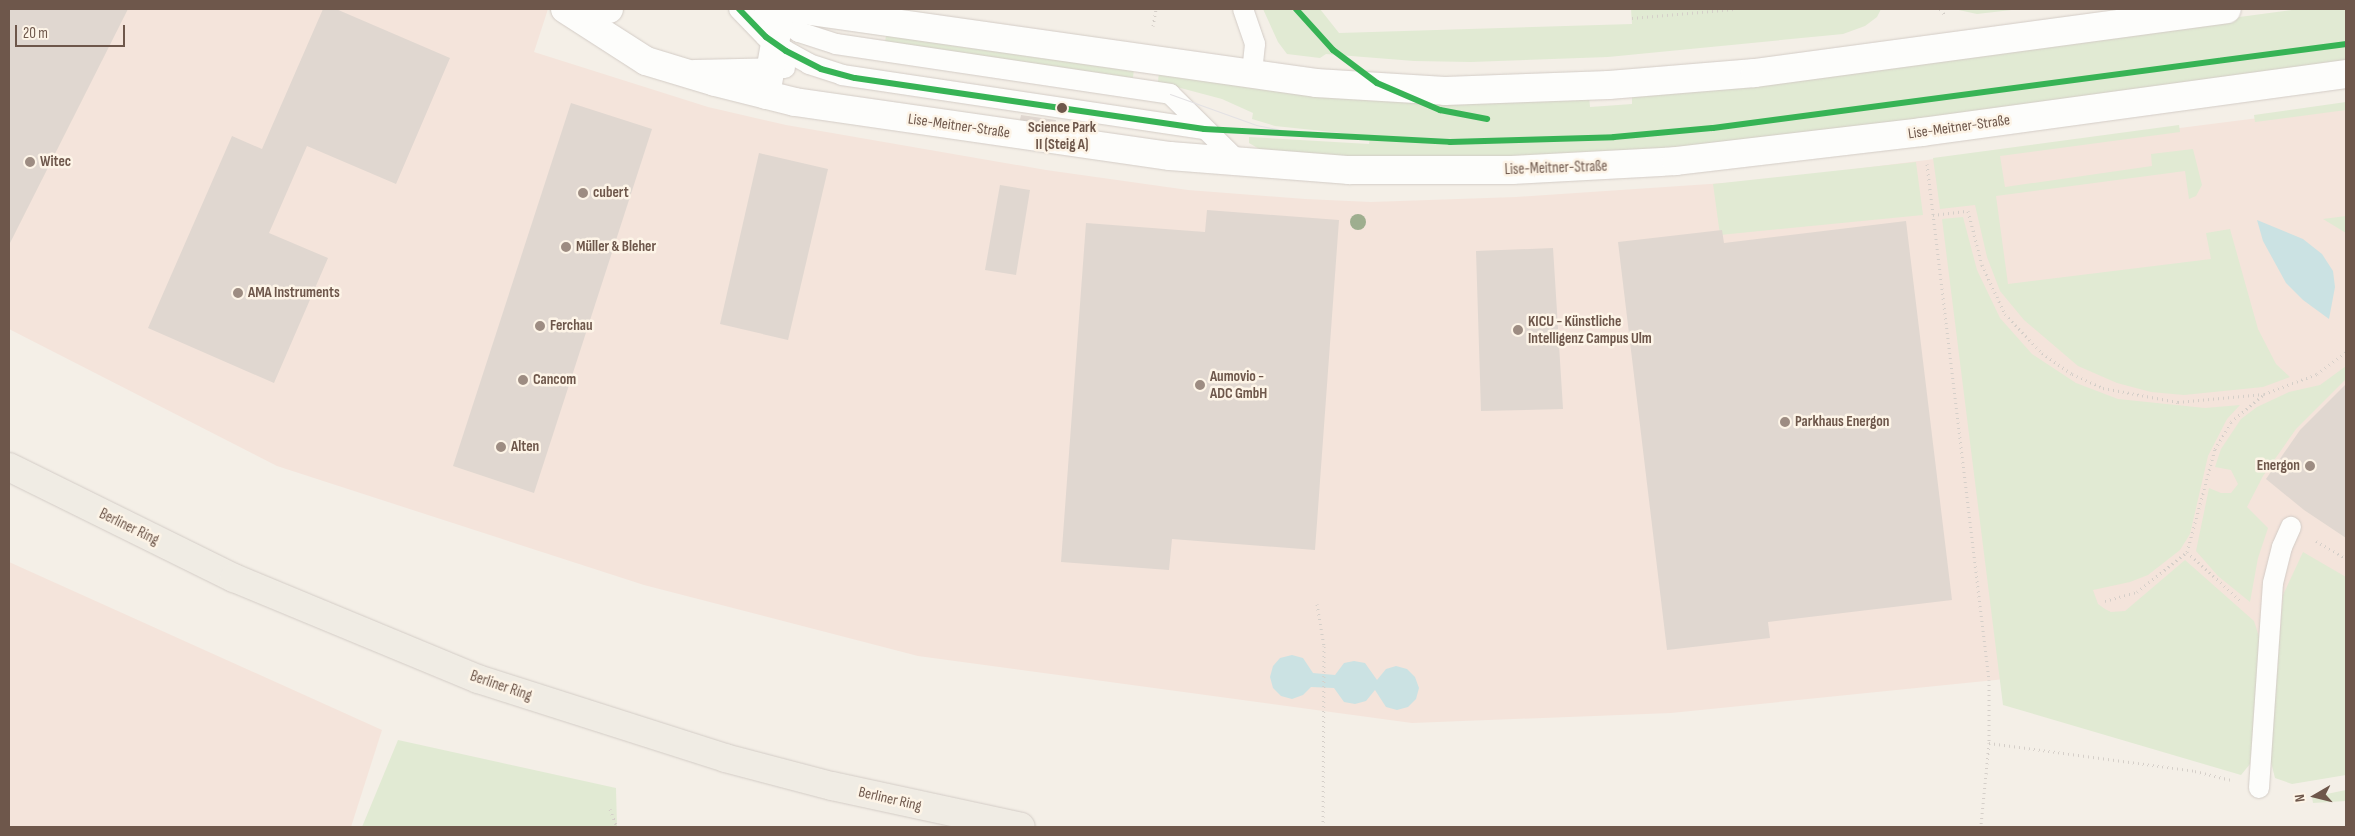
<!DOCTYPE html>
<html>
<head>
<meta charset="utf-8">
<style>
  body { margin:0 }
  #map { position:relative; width:2355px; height:836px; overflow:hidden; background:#f4efe7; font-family:"Sofia Sans Condensed",sans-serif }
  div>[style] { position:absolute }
  .commercial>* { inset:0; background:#f4e4db }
  .green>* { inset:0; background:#e1ead3 }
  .water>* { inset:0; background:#cbe2e3 }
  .building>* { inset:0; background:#e0d7d0 }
  .path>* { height:3px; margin-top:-1.5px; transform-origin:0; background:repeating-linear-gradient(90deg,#d5cfc9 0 1px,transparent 0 5px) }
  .roads { filter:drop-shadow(0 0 1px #d3ccc6) drop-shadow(0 0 1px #d3ccc6) }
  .lane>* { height:20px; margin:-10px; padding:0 10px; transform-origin:10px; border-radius:10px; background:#fdfdfb }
  .street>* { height:28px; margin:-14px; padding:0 14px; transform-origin:14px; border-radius:14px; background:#fdfdfb }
  .primary>* { height:28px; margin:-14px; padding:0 14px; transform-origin:14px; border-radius:14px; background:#f0ece4 }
  .tram>* { height:1px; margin:-0.5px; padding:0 0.5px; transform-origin:0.5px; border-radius:0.5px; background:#e3e1e3 }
  .tram-1>* { height:6px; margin:-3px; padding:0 3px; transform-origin:3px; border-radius:3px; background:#37b355 }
  .trees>* { width:16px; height:16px; margin:-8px; border-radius:50%; background:#9eae8f }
  .dots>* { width:14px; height:14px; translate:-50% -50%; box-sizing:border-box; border:2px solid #fdf4e7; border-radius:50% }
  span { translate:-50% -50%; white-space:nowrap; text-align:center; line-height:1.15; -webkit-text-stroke:5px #fdf4e7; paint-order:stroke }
  .street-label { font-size:15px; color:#6e574b }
  .stop-label { font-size:15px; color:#6e574b; font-weight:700 }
  .poi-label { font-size:15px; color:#6e574b; font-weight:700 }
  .left { translate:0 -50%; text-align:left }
  .right { translate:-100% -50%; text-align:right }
  .frame { position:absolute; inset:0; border:10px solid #6e574b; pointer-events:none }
  .north { position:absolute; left:2290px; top:771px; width:50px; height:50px; -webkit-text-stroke:4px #fdf4e7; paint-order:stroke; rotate:262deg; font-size:14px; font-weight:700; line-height:20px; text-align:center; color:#6e574b }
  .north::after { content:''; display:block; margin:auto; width:18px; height:22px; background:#6e574b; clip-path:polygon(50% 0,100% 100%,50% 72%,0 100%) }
  .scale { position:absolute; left:15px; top:25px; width:110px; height:22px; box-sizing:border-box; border:2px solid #6e574b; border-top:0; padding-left:6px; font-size:15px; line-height:18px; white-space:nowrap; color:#6e574b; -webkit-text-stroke:4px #fdf4e7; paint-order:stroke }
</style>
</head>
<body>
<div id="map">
  <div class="commercial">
    <i style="clip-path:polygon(9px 9px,548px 9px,534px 52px,708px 107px,786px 125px,1046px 170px,1188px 190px,1305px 199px,1371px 202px,1516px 197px,1769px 180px,2346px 107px,2346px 719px,2015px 678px,1671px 713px,1412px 723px,918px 656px,644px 585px,277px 466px,9px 329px)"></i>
    <i style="clip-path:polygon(9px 562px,382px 730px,351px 827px,9px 827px)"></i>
  </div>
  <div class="green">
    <i style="clip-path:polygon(1263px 9px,1320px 9px,1339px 33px,1632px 24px,1631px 9px,1881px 9px,1877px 17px,1865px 26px,1843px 34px,1608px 57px,1471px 62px,1414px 61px,1326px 54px,1320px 58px,1287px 54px,1278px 42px)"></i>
    <i style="clip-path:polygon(1954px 9px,2020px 9px,1977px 14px)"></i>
    <i style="clip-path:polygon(2299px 9px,2346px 9px,2346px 65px,1763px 144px,1397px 164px,1261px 150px,1249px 143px,1249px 137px,1369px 144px,1370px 136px,1275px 126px,1252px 119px,1253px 113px,1222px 99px,1158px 82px,1159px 71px,1589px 95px,1590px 107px,1632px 104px,1632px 92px,1799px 76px)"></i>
    <i style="clip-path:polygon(887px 30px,1134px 67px,1133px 78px,885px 42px)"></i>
    <i style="clip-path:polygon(2346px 102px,2346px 110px,2255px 122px,2254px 115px)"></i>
    <i style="clip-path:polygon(2179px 125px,2180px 132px,2000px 156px,2005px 187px,2152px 166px,2151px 154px,2193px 149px,2202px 185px,2196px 196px,2189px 199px,2185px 171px,1996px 196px,2008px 284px,2211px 259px,2206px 233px,2230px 229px,2258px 329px,2276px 364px,2290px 377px,2263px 387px,2184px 395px,2151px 392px,2117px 383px,2078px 366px,2024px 320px,2000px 291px,1987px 257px,1975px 205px,1940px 209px,1933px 158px)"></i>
    <i style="clip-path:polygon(1916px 162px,1923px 215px,1720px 235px,1713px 184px)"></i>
    <i style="clip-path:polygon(2346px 216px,2346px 233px,2323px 219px)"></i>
    <i style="clip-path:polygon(1963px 217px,1977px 270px,2000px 318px,2032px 354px,2076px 383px,2118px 399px,2205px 408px,2240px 405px,2227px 419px,2208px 456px,2190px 534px,2180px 550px,2148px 575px,2130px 582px,2093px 590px,2098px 604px,2105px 609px,2111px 612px,2125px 611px,2185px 560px,2254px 621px,2261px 643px,2250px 764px,2241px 775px,2003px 705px,1942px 219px)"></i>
    <i style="clip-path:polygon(2346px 366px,2346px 379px,2296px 429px,2263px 476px,2247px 507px,2268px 528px,2258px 558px,2250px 602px,2218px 576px,2196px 551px,2209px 488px,2221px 493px,2231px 493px,2238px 484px,2231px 470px,2215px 467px,2221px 449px,2241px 419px,2257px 407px,2289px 392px,2320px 385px)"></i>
    <i style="clip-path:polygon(2303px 552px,2346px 577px,2346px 775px,2292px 784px,2275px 778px,2270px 758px,2283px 595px)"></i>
    <i style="clip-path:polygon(398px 740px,616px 788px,617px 827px,362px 827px)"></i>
    <i style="clip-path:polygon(2346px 790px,2346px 801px,2313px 803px,2312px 797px)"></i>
  </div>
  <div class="water">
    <i style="clip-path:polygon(2257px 220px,2303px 239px,2322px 254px,2333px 271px,2335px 287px,2329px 319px,2303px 300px,2286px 283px,2263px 241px)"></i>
    <i style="clip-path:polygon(1292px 655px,1303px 658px,1313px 673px,1335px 675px,1344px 663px,1354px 661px,1365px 663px,1377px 680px,1386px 669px,1396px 666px,1407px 669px,1415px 677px,1419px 688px,1416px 699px,1408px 707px,1397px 710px,1386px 707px,1375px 690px,1366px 701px,1355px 704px,1344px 702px,1334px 688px,1311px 687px,1303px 695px,1292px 699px,1281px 696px,1273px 688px,1270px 677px,1273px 666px,1280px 658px)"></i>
  </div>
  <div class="building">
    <i style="clip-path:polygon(9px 9px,128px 9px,9px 245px)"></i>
    <i style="clip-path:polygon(323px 9px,336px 9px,450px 58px,396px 184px,307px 146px,269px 233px,328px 258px,274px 383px,148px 328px,232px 136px,262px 149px)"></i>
    <i style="clip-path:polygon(571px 103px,652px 129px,534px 493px,453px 466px)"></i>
    <i style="clip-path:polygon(1021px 115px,1056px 120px,1053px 131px,1019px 125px)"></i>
    <i style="clip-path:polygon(759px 153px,828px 169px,788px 340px,720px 324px)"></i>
    <i style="clip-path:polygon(1000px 185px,1030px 190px,1016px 275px,985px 270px)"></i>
    <i style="clip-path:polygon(1207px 210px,1339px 220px,1315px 550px,1172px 539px,1169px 570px,1061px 562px,1086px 223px,1205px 232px)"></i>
    <i style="clip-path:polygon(1906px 221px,1952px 600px,1768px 622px,1770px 638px,1667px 650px,1618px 242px,1722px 230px,1724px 243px)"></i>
    <i style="clip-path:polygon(1553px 248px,1563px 409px,1481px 411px,1476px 251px)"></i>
    <i style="clip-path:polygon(2346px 384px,2346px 538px,2304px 510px,2266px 479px,2300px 430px)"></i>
  </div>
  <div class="path">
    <i style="left:1940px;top:9px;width:8px;rotate:50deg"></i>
    <i style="left:1632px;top:18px;width:103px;rotate:-5deg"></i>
    <i style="left:1153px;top:26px;width:17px;rotate:-80deg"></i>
    <i style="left:1927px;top:164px;width:520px;rotate:83.15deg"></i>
    <i style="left:1989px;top:680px;width:63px;rotate:90deg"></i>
    <i style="left:1989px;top:743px;width:82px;rotate:95.6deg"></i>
    <i style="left:1933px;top:215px;width:35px;rotate:-7deg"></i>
    <i style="left:1968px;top:211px;width:56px;rotate:75.5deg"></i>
    <i style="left:1982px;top:265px;width:54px;rotate:64.9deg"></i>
    <i style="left:2005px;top:314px;width:54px;rotate:46.5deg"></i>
    <i style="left:2042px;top:353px;width:37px;rotate:35deg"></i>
    <i style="left:2072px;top:374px;width:34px;rotate:24deg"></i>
    <i style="left:2103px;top:388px;width:76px;rotate:10.6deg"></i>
    <i style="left:2178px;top:402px;width:86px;rotate:-5.3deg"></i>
    <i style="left:2264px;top:394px;width:57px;rotate:-20.7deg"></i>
    <i style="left:2317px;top:374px;width:36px;rotate:-37deg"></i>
    <i style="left:2316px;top:541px;width:34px;rotate:30deg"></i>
    <i style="left:2187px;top:552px;width:74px;rotate:42.3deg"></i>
    <i style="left:2105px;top:601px;width:33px;rotate:-16deg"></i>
    <i style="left:2137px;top:592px;width:64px;rotate:-38.7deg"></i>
    <i style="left:2187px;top:552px;width:107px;rotate:-74.8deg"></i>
    <i style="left:2215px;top:449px;width:31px;rotate:-59deg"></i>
    <i style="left:2231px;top:422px;width:42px;rotate:-40.2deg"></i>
    <i style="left:1317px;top:604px;width:43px;rotate:80.5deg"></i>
    <i style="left:1324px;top:646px;width:181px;rotate:90.3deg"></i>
    <i style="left:1989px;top:743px;width:208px;rotate:7.7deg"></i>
    <i style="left:2195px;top:771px;width:36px;rotate:14deg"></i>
    <i style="left:610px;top:809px;width:19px;rotate:69deg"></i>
  </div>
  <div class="roads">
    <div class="lane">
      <i style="left:739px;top:9px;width:39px;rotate:46deg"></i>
      <i style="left:766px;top:37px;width:24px;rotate:35deg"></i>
      <i style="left:786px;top:51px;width:26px;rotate:29deg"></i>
      <i style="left:809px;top:64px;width:35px;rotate:18deg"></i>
      <i style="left:842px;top:75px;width:366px;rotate:8.5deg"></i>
      <i style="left:764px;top:9px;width:42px;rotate:33.3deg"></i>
      <i style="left:799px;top:32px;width:39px;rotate:18deg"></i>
      <i style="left:836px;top:44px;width:338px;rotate:8.5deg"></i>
      <i style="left:1170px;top:94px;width:98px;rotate:44.6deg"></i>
      <i style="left:1243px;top:9px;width:37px;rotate:71deg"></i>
      <i style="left:1255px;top:44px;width:31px;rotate:96deg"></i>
      <i style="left:694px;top:70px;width:91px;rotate:-1.3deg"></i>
      <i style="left:2259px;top:788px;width:205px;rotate:-86.1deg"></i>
      <i style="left:2273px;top:583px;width:37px;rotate:-76deg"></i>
      <i style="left:2282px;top:547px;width:22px;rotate:-66deg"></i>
    </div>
    <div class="street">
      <i style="left:565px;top:9px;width:96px;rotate:32.7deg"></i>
      <i style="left:646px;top:61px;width:72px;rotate:16.9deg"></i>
      <i style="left:715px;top:82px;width:82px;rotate:14deg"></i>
      <i style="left:795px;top:102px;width:379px;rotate:8.2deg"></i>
      <i style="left:1170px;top:156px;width:180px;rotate:4.5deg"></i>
      <i style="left:1349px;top:170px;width:163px"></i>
      <i style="left:1512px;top:170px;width:164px;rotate:-3.1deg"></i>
      <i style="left:1676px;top:161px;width:248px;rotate:-6.7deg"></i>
      <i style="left:1922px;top:132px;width:428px;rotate:-7.8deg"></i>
      <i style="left:601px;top:9px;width:8px"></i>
      <i style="left:796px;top:9px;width:525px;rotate:8.1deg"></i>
      <i style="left:1316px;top:83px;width:129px;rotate:3.5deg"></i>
      <i style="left:1445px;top:91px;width:164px;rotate:-2.1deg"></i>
      <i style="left:1609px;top:85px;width:146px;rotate:-4.7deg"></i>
      <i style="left:1755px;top:73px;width:476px;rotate:-7.7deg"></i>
      <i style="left:766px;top:95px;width:87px;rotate:-80.1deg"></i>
    </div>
    <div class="primary">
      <i style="left:9px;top:467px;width:251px;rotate:26.3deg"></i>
      <i style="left:234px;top:578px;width:264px;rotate:22.5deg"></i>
      <i style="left:478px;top:679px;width:259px;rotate:17.7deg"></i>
      <i style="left:725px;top:758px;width:111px;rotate:14.7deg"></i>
      <i style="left:832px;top:786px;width:193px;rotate:12.2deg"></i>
    </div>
  </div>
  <div class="tram">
    <i style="left:1170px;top:94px;width:91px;rotate:19.8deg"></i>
    <i style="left:1256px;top:125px;width:63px;rotate:11deg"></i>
  </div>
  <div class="tram-1">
    <i style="left:739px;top:9px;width:39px;rotate:46deg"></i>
    <i style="left:766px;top:37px;width:24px;rotate:35deg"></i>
    <i style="left:786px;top:51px;width:39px;rotate:27deg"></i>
    <i style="left:821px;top:69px;width:35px;rotate:15deg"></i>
    <i style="left:855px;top:78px;width:353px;rotate:8.3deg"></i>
    <i style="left:1204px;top:129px;width:246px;rotate:3deg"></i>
    <i style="left:1450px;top:142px;width:164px;rotate:-1.7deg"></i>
    <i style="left:1614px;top:137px;width:99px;rotate:-5.2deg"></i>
    <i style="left:1713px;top:128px;width:639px;rotate:-7.56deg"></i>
    <i style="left:1296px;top:9px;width:55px;rotate:47.9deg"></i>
    <i style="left:1333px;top:50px;width:55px;rotate:36.9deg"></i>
    <i style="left:1377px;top:83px;width:69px;rotate:23.2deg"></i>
    <i style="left:1440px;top:110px;width:48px;rotate:10.8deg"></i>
  </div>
  <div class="trees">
    <i style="left:1358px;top:222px"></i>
  </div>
  <div class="dots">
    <i style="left:1062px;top:108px;background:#6e574b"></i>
    <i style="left:30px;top:162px;background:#9d8c82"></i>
    <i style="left:583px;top:193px;background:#9d8c82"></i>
    <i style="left:566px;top:247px;background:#9d8c82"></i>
    <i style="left:238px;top:293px;background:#9d8c82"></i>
    <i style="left:540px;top:326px;background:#9d8c82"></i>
    <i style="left:1518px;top:330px;background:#9d8c82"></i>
    <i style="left:523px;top:380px;background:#9d8c82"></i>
    <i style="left:1200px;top:385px;background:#9d8c82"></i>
    <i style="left:1785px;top:422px;background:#9d8c82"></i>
    <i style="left:501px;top:447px;background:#9d8c82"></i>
    <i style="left:2310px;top:466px;background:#9d8c82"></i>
  </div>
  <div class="street-label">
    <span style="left:959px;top:126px;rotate:8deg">Lise-Meitner-Straße</span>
    <span style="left:1959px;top:127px;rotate:-8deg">Lise-Meitner-Straße</span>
    <span style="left:1556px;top:168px;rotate:-2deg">Lise-Meitner-Straße</span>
    <span style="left:129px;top:527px;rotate:26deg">Berliner Ring</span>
    <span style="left:501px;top:686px;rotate:19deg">Berliner Ring</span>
    <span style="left:890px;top:799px;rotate:13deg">Berliner Ring</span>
  </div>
  <div class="stop-label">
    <span style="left:1062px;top:136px">Science Park<br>II (Steig A)</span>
  </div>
  <div class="poi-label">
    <span class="left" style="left:40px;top:162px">Witec</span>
    <span class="left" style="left:593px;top:193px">cubert</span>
    <span class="left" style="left:576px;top:247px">Müller &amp; Bleher</span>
    <span class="left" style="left:248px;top:293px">AMA Instruments</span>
    <span class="left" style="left:1528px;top:330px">KICU - Künstliche<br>Intelligenz Campus Ulm</span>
    <span class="left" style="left:550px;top:326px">Ferchau</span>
    <span class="left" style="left:1210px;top:385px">Aumovio -<br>ADC GmbH</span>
    <span class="left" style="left:533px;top:380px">Cancom</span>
    <span class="left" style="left:1795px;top:422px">Parkhaus Energon</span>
    <span class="left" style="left:511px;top:447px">Alten</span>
    <span class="right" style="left:2300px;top:466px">Energon</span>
  </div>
  <div class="frame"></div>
  <div class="north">N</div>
  <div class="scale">20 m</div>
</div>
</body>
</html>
